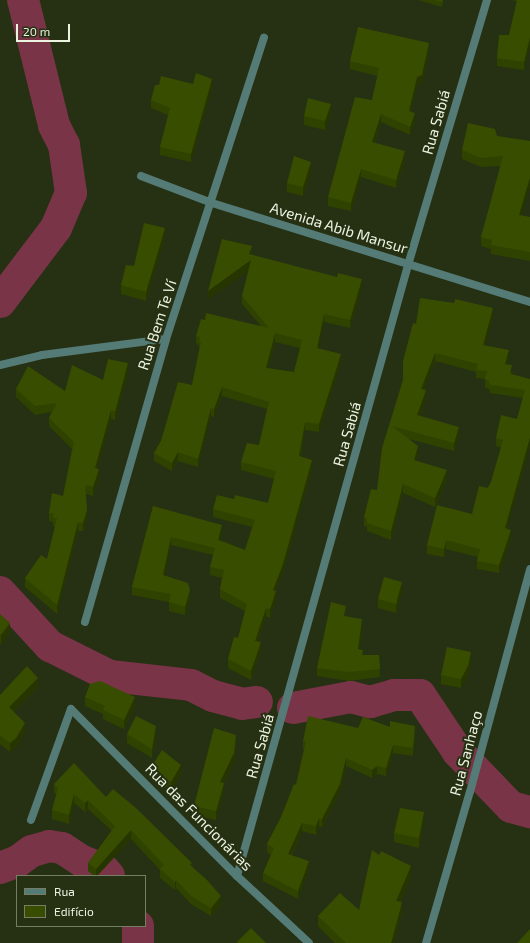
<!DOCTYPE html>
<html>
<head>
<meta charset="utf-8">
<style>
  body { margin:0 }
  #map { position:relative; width:530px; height:943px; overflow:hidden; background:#263013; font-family:"Exo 2",sans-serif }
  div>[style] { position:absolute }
  .river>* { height:32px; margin:-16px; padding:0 16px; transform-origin:16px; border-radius:16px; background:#793447 }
  .minor>* { height:8px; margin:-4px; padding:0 4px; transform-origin:4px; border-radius:4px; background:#547b76 }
  .wall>* { inset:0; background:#304200 }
  .shaded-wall>* { inset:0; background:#273600 }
  .building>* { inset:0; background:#384d00 }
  span { translate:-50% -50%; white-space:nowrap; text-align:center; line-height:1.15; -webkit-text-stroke:4px #263013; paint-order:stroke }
  .street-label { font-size:15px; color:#ecf3e1 }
  .legend { position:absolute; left:16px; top:875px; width:130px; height:52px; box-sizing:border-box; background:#263013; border:1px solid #757e65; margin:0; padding:5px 7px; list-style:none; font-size:12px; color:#ecf3e1 }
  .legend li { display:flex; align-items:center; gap:8px; height:20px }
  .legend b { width:20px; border:1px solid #757e65 }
  .scale { position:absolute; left:16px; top:24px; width:54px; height:18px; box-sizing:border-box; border:2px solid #ecf3e1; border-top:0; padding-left:5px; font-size:12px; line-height:14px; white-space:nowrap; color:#ecf3e1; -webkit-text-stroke:3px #263013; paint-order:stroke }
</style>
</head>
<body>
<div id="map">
  <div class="river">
    <i style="left:0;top:302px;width:93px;rotate:-52.9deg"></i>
    <i style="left:56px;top:228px;width:38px;rotate:-67deg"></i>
    <i style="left:71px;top:193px;width:49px;rotate:-98.3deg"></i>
    <i style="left:64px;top:145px;width:22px;rotate:-117deg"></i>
    <i style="left:54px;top:125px;width:129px;rotate:-103.9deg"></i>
    <i style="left:0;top:592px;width:74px;rotate:47.2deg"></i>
    <i style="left:50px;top:646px;width:67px;rotate:26.6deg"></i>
    <i style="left:110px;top:676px;width:81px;rotate:6.3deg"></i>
    <i style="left:191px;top:685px;width:25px;rotate:27deg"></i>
    <i style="left:213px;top:696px;width:30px;rotate:15deg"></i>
    <i style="left:242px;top:704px;width:15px;rotate:-8deg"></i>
    <i style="left:293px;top:708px;width:59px;rotate:-10.7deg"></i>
    <i style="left:351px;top:697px;width:20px;rotate:15deg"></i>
    <i style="left:370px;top:702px;width:25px;rotate:-16deg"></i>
    <i style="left:394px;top:695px;width:26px"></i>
    <i style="left:420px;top:695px;width:69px;rotate:56.3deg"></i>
    <i style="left:458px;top:752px;width:76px;rotate:46.1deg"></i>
    <i style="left:511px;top:807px;width:20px;rotate:15deg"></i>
    <i style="left:0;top:868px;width:19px;rotate:-21deg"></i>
    <i style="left:18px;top:861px;width:17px;rotate:-36deg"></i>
    <i style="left:32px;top:851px;width:18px;rotate:-16deg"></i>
    <i style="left:49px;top:846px;width:13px;rotate:9deg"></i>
    <i style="left:62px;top:848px;width:24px;rotate:33deg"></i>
    <i style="left:82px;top:861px;width:22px;rotate:21deg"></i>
    <i style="left:103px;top:869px;width:9px;rotate:49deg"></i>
    <i style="left:138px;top:943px;width:17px;rotate:-90deg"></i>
  </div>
  <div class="minor">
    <i style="left:141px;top:176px;width:76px;rotate:20.8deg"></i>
    <i style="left:212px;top:203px;width:333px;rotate:17.3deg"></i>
    <i style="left:0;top:365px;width:43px;rotate:-13.4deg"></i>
    <i style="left:42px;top:355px;width:125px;rotate:-7.4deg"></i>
    <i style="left:85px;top:622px;width:294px;rotate:-74deg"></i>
    <i style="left:166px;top:339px;width:317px;rotate:-72deg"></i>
    <i style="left:31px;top:820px;width:118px;rotate:-70.2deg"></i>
    <i style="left:71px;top:709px;width:235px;rotate:45.2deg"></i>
    <i style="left:237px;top:876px;width:98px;rotate:42.9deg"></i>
    <i style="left:237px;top:876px;width:634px;rotate:-74.36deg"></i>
    <i style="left:408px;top:265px;width:277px;rotate:-73.4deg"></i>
    <i style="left:426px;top:943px;width:157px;rotate:-73.8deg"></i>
    <i style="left:470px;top:792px;width:231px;rotate:-74.9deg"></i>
  </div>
  <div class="wall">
    <i style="clip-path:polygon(418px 0,443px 0,442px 7px)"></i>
    <i style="clip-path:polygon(509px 0,530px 0,530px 45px,524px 70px,497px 66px,497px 58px,509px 35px,517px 1px)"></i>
    <i style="clip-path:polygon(429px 52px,422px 83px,417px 86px,411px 111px,415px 121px,410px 135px,381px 122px,375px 143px,405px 160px,396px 188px,361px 177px,351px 211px,328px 206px,328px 197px,372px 100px,378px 76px,350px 69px,350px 61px)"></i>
    <i style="clip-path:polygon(193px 84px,212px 87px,191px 162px,160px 155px,160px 147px,168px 115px,151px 108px,151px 100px,159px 85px)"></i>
    <i style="clip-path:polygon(331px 113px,325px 130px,304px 125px,304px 116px)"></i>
    <i style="clip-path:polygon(497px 136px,530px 141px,530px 186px,521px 216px,530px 217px,530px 261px,491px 254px,491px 249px,481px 246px,481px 237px,501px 166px,481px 167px,462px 159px,462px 150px)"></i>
    <i style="clip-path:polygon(311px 171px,303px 196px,287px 192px,287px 183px)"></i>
    <i style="clip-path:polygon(165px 237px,146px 301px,121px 294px,121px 285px,134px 266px)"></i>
    <i style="clip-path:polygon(evenodd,252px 255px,362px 287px,350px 328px,324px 322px,318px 349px,341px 362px,319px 432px,305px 430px,301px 457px,312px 469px,283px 572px,275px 591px,276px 599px,270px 618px,266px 616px,258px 641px,261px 650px,251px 680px,228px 668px,228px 659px,238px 638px,245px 611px,220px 598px,220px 589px,222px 578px,210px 575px,210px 567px,213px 555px,171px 545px,164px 576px,190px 598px,185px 615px,169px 611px,169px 602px,132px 595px,132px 587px,153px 506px,222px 533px,220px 540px,245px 550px,252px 527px,213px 517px,213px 509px,234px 499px,268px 503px,274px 479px,241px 470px,241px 462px,259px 445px,267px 409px,222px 396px,214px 417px,211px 416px,198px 467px,178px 461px,172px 471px,154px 461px,154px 453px,192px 385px,199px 350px,199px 345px,196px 344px,196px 336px,205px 320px,261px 326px,242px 304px,242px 296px,249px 270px,208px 299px,252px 255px,275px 342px,300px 348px,294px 372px,268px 368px,275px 342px)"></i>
    <i style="clip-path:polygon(493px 316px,485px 345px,509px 358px,507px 364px,512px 374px,530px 379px,530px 445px,507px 528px,511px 538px,499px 573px,477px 569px,477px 561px,478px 557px,446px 549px,444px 557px,427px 554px,427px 545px,472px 514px,491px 482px,501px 448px,496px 446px,496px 438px,517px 419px,523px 398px,490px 393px,489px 389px,485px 388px,485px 379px,476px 378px,476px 372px,435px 361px,424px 390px,426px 399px,420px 416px,459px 435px,454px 451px,409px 439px,418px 454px,416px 461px,447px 479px,435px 507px,403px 493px,391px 540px,367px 531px,367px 527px,364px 526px,364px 517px,377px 490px,416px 324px)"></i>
    <i style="clip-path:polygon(128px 372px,115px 420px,111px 419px,97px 469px,99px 478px,93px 496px,86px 494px,87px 518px,83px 531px,78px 531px,57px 614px,25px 587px,25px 578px,47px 559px,55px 527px,53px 526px,53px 522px,49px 521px,49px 513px,63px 496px,72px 449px,49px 426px,49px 418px,51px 412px,35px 415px,16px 397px,16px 389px,65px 391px)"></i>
    <i style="clip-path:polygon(402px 591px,396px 613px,378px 608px,378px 599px)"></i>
    <i style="clip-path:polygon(0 614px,10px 632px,1px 644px,0 643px)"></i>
    <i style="clip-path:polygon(346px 614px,346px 616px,362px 627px,359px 649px,363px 655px,379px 655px,380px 677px,349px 681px,317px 676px,317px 668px)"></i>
    <i style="clip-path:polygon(471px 661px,468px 676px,461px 688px,441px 684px,441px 675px)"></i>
    <i style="clip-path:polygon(38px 687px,13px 712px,25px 732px,16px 747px,10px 752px,0 744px,0 695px)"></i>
    <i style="clip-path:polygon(85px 697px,135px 706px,124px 729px,103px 719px,103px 714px,85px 706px)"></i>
    <i style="clip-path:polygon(390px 721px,415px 734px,413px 756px,393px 753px,386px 776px,377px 774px,372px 778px,346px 766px,340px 792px,322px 827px,319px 826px,316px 835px,302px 831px,292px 855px,309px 869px,298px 899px,263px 881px,263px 873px,271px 855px,267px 852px,267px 844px,281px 817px,296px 785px,304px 749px,303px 749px,303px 741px,358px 728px,390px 726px)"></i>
    <i style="clip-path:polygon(127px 734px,156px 735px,152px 758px,127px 743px)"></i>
    <i style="clip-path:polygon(236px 744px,234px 762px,224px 783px,224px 792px,216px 820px,194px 815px,194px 806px)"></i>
    <i style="clip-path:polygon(150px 769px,181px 774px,171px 792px,150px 778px)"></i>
    <i style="clip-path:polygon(54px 784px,106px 797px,192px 866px,221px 905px,211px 916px,191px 904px,176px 888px,175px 890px,160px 878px,160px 870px,131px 839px,97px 876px,94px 876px,88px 871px,88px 863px,112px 831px,88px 809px,85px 812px,74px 803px,69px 824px,52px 819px,52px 810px,56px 795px,54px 792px)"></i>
    <i style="clip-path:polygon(424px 821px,419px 848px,394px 842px,394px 833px)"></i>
    <i style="clip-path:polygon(411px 876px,400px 902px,402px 912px,394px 943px,335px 943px,318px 926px,318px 916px,359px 910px)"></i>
  </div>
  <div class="shaded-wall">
    <i style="clip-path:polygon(530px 37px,530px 45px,524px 70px,524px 62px)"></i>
    <i style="clip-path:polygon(429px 43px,429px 52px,422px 83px,417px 86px,409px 119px,409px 111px,417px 77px)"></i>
    <i style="clip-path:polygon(212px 79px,212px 87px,191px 162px,191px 154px)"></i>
    <i style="clip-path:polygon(331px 104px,331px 113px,325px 130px,325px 121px)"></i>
    <i style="clip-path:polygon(415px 113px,415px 121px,410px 135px,410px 127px)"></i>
    <i style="clip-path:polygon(381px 114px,381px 122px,372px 151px,372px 142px)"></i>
    <i style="clip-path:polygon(405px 151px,405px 160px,396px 188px,396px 180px)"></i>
    <i style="clip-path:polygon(311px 162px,311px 171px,303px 196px,303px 187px)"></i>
    <i style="clip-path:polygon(361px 169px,361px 177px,351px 211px,351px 203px)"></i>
    <i style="clip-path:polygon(530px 177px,530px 186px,519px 224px,519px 215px)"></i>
    <i style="clip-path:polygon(165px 228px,165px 237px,146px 301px,146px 292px)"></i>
    <i style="clip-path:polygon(252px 246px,252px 255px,249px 262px,251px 260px,251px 269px,208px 299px,208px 291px,249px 254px)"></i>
    <i style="clip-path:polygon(362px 279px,362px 287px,350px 328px,350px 320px)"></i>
    <i style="clip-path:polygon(493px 308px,493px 316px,483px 353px,483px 345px)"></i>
    <i style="clip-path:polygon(324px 314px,324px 322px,317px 357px,317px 348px)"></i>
    <i style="clip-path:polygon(275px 333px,275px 342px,266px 376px,266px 368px)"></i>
    <i style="clip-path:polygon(509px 350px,509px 358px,505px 372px,505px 364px)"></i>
    <i style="clip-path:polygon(435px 353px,435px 361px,421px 398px,421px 389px)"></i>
    <i style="clip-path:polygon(341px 354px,341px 362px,319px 432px,319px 424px)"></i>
    <i style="clip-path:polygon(128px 363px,128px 372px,115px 420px,115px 412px)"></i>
    <i style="clip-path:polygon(222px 387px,222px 396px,214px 417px,214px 409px)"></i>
    <i style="clip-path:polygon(426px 390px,426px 399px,417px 424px,417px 415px)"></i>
    <i style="clip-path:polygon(211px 408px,211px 416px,198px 467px,198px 459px)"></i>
    <i style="clip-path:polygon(111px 410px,111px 419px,95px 477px,95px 468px)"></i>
    <i style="clip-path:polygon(305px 422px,305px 430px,299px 465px,299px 456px)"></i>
    <i style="clip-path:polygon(459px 427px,459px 435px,454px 451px,454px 443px)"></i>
    <i style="clip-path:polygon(530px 437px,530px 445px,505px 536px,505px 528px)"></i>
    <i style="clip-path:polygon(418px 446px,418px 454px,414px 469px,414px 460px)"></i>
    <i style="clip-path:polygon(178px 452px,178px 461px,172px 471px,172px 463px)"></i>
    <i style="clip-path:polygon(312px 460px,312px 469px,283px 572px,273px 598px,273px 590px)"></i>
    <i style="clip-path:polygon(99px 469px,99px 478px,93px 496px,93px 487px)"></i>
    <i style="clip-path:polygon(447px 470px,447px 479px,435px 507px,435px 498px)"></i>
    <i style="clip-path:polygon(403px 484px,403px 493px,391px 540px,391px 531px)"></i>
    <i style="clip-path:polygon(87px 510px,87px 518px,83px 531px,83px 523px)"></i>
    <i style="clip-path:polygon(78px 522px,78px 531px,57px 614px,57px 605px)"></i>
    <i style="clip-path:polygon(222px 525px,222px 533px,218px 548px,218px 540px)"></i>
    <i style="clip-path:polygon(511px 530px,511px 538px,499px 573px,499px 565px)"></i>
    <i style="clip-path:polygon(171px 537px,171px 545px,163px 584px,163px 575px)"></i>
    <i style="clip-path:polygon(446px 540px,446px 549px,444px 557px,444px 549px)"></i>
    <i style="clip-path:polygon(402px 582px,402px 591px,396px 613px,396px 604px)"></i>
    <i style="clip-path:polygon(190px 590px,190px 598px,185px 615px,185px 607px)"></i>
    <i style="clip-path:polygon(276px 591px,276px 599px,270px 618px,270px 609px)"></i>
    <i style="clip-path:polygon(266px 608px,266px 616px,255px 649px,255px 641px)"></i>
    <i style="clip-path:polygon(362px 619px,362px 627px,358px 657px,358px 649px)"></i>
    <i style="clip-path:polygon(10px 623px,10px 632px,1px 644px,1px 635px)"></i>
    <i style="clip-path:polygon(261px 642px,261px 650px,251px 680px,251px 671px)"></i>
    <i style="clip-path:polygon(471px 652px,471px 661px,468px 676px,461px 688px,461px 679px)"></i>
    <i style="clip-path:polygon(38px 678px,38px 687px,9px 716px,9px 707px)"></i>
    <i style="clip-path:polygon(135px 697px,135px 706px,124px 729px,124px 720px)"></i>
    <i style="clip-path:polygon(25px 723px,25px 732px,16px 747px,10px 752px,10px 743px)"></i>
    <i style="clip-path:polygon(156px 726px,156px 735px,152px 758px,152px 749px)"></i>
    <i style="clip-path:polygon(415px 726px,415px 734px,413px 756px,413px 748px)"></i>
    <i style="clip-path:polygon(236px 735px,236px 744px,234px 762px,220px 791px,220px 782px)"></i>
    <i style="clip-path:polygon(393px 745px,393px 753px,386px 776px,386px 768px)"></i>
    <i style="clip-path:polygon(346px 758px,346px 766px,340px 792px,322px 827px,322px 819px)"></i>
    <i style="clip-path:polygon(181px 765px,181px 774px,171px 792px,171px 782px)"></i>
    <i style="clip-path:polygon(377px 766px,377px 774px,372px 778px,372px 770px)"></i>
    <i style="clip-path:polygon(224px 783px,224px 792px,216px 820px,216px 811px)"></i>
    <i style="clip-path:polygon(74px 794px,74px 803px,69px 824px,69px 815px)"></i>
    <i style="clip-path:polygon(88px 800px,88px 809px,85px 812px,85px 803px)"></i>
    <i style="clip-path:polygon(424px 812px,424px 821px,419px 848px,419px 838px)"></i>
    <i style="clip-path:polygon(319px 818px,319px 826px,316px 835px,316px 826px)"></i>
    <i style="clip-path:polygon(302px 823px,302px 831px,288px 862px,288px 854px)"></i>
    <i style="clip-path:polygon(131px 830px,131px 839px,97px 876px,96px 876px,96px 869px)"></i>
    <i style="clip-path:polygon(309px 861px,309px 869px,298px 899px,298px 891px)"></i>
    <i style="clip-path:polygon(411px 866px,411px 876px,396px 911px,396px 901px)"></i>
    <i style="clip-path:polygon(176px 880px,176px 888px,175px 890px,175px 882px)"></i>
    <i style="clip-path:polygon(221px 896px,221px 905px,211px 916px,211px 908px)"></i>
    <i style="clip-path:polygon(402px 902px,402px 912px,395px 939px,394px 943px,391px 943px)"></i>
  </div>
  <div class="building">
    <i style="clip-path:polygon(434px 0,443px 0,442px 2px)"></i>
    <i style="clip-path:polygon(517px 0,530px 0,530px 37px,524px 62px,497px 58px,499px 35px,509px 35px)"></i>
    <i style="clip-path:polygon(358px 27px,429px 43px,422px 75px,417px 77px,409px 111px,415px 113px,410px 127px,381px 114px,372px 142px,405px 151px,396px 180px,361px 169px,351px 203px,328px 197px,355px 97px,372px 100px,379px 68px,350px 61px)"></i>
    <i style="clip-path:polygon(196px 73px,212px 79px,191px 154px,160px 147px,170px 108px,151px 100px,155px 85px,159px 85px,161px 76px,193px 84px)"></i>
    <i style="clip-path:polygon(308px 98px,331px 104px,325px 121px,304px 116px)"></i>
    <i style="clip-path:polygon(468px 123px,495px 129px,497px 136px,530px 141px,530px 177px,519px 215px,530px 217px,530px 252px,491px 245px,492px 240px,481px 237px,503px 156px,481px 158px,462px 150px)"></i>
    <i style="clip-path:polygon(294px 156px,311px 162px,303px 187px,287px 183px)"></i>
    <i style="clip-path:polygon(144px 223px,165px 228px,146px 292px,121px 285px,126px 265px,134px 266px)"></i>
    <i style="clip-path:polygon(evenodd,222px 239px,252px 246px,249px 254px,337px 277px,338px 273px,362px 279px,350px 320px,324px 314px,317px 348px,341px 354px,319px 424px,305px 422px,299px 456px,312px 460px,283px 564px,273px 590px,276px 591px,270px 609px,266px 608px,255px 641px,261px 642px,251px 671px,228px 659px,234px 637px,238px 638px,247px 604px,220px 589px,224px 570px,210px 567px,215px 548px,171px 537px,163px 575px,188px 583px,190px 590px,185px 607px,169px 602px,171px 594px,132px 587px,153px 506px,222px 525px,218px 540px,245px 550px,255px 520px,213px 509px,217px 495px,234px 499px,235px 495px,268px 503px,276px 471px,241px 462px,247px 443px,259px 445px,269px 402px,222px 387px,214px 409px,211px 408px,198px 459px,178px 452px,172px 463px,154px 453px,161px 441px,178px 382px,192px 385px,201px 342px,199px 342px,200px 337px,196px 336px,201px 319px,205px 320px,206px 313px,269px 328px,242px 296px,251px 260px,208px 291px,222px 239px,275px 333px,302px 340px,294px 372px,266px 368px,275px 333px)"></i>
    <i style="clip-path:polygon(420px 298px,454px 303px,455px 299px,493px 308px,483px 345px,509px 350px,505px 364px,512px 365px,510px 374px,530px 379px,530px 437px,505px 528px,511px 530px,499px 565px,477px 561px,480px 549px,446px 540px,444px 549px,427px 545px,437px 505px,472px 514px,479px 486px,488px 488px,491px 482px,503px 440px,496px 438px,501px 415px,517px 419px,525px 390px,490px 385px,489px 381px,485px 379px,487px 371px,476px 370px,478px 364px,435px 353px,421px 389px,426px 390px,417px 415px,459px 427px,454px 443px,392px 426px,418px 446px,414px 460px,447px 470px,435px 498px,403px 484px,391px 531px,367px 523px,367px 519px,364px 517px,371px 489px,377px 490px,382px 448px,403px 380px,403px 361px,413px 323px,416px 324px)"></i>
    <i style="clip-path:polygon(108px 359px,128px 363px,115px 412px,111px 410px,95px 468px,99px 469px,93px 487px,85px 485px,87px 510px,83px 523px,78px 522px,57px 605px,25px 578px,41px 555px,47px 559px,57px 518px,53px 518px,54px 514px,49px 513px,52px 493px,63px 496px,74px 442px,49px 418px,57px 403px,35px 406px,16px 389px,28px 366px,65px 391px,72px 365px,103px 380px)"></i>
    <i style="clip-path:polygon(384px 577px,402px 582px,396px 604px,378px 599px)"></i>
    <i style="clip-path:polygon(331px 602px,346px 606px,344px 616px,362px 619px,358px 649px,363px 650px,362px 655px,379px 655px,380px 669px,349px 672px,317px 668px)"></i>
    <i style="clip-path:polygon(0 614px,10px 623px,1px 635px,0 634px)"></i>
    <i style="clip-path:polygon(447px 647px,471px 652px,468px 666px,461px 679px,441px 675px)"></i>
    <i style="clip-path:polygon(27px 666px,38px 678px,9px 707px,25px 723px,16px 738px,10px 743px,0 735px,0 695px)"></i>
    <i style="clip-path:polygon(100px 681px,135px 697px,124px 720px,103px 710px,105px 706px,85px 697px,90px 684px)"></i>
    <i style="clip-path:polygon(136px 716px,156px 726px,152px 749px,127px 734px)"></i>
    <i style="clip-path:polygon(308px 716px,358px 728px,363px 717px,390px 727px,390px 721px,415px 726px,413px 748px,393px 745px,386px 768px,377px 766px,372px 770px,346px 758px,340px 784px,322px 819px,319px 818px,316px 826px,302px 823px,288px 854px,309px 861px,298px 891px,263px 873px,274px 848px,267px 844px,281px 817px,294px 784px,296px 785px,306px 741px,303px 741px)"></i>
    <i style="clip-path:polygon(214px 728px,236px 735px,234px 753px,220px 782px,224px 783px,216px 811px,194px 806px)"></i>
    <i style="clip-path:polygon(162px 750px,181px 765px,171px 782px,150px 769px)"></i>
    <i style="clip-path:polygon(74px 763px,106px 797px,113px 789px,136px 808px,192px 863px,190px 865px,207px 880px,221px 896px,211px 908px,191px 896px,176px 880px,175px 882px,160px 869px,164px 865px,131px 830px,96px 869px,88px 863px,115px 826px,88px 800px,85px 803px,74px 794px,69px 815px,52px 810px,58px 788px,54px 784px)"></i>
    <i style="clip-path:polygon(400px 808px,424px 812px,419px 838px,394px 833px)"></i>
    <i style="clip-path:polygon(372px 850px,379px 855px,381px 851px,411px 866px,396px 901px,402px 902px,395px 929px,391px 943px,346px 943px,318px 916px,340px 893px,359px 910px)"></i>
    <i style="clip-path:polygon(251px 928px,266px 943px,238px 943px,237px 942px)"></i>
    <i style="clip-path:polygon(530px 929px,530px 943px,517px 943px)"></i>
  </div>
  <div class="street-label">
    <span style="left:436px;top:122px;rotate:-74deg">Rua Sabiá</span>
    <span style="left:339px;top:228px;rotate:17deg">Avenida Abib Mansur</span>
    <span style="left:157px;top:325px;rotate:-72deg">Rua Bem Te Ví</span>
    <span style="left:347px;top:434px;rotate:-74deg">Rua Sabiá</span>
    <span style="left:260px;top:746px;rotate:-74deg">Rua Sabiá</span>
    <span style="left:466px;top:753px;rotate:-75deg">Rua Sanhaço</span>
    <span style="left:199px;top:817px;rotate:45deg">Rua das Funcionárias</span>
  </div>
  <ul class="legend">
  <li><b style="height:5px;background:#547b76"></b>Rua</li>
  <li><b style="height:11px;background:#384d00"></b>Edifício</li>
  </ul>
  <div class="scale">20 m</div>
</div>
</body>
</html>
